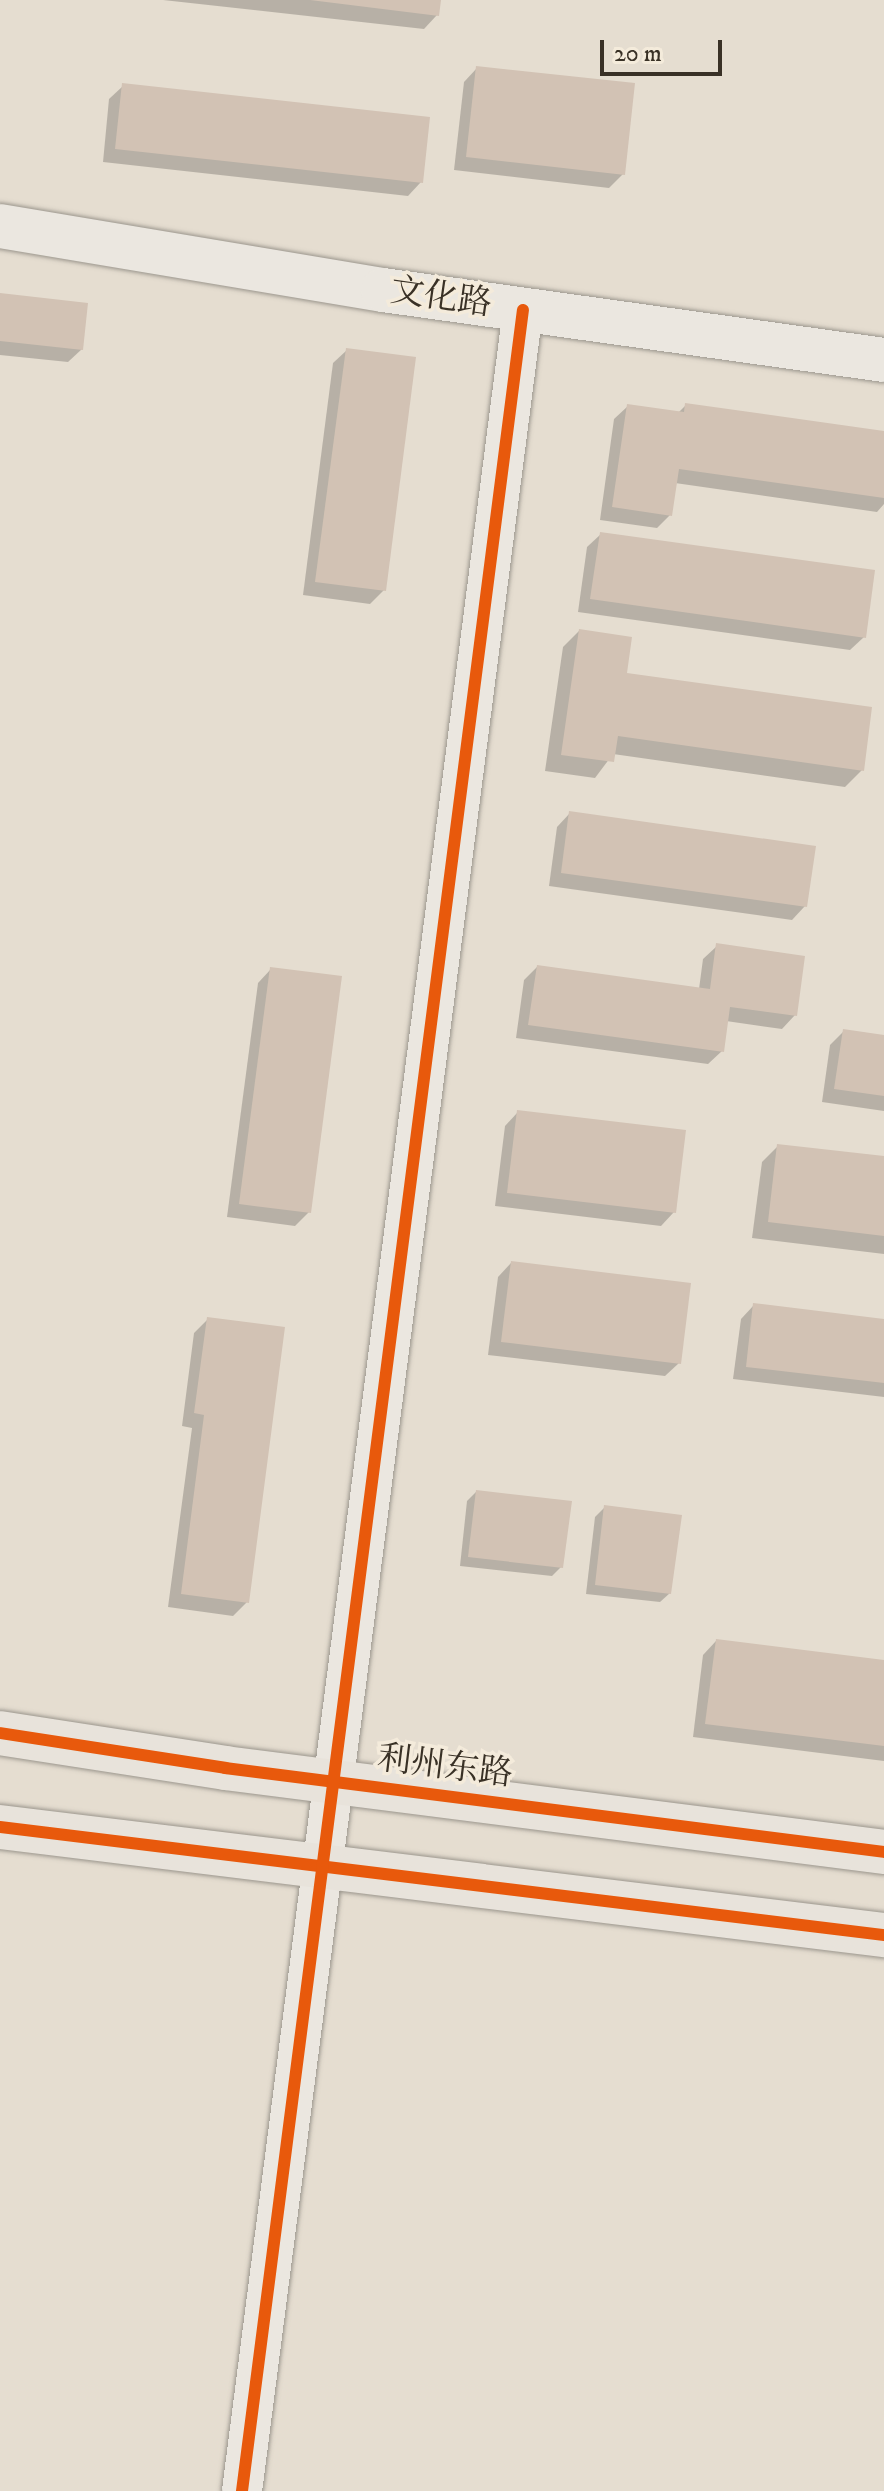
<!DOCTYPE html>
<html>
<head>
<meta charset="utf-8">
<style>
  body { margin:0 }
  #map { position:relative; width:884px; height:2491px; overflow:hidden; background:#e5ddd0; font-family:"IM FELL DW Pica","Noto Serif SC",serif }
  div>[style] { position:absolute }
  .shadow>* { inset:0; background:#0003 }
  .building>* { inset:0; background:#d2c2b4 }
  .roads { filter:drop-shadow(0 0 2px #9b968d) drop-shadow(0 0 2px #9b968d) }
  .street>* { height:40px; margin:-20px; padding:0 20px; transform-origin:20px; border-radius:20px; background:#ebe7e0 }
  .secondary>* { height:44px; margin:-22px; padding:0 22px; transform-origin:22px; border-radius:22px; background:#ebe7e0 }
  .highway>* { height:44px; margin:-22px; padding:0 22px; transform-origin:22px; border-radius:22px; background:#e8e3db }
  .cycleway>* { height:12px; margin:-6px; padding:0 6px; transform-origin:6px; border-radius:6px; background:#e8590c }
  span { translate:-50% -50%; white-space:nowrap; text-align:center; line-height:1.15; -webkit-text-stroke:7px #f4ebdb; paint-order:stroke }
  .street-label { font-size:34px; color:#393126 }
  .scale { position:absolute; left:600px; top:40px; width:122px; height:36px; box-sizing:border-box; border:4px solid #393126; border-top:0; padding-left:10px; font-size:24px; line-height:28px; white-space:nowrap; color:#393126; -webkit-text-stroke:6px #f4ebdb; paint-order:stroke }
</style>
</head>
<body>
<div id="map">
  <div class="shadow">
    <i style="clip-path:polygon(163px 0,439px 0,437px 15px,424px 29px)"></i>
    <i style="clip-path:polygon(477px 68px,623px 174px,609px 188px,454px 170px,464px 82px)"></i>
    <i style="clip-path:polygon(123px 86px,421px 182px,408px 196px,103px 162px,109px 99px)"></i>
    <i style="clip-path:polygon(0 295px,82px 349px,68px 362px,0 355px)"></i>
    <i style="clip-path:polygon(347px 350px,384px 590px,370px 604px,303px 595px,333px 363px)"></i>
    <i style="clip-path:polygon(686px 405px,884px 433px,884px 504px,877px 512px,675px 483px,670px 515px,657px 528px,600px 520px,614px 419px,628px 406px,678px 413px)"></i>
    <i style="clip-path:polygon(601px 534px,864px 637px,850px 650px,578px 612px,587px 547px)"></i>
    <i style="clip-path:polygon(579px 631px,624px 675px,862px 770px,845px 787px,613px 754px,595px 778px,545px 771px,563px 647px)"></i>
    <i style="clip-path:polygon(570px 813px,805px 906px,792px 920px,549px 886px,557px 827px)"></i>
    <i style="clip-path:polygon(717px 946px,795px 1015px,782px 1029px,726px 1021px,722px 1051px,708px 1064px,516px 1038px,524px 980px,537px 967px,699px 989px,703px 959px)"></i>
    <i style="clip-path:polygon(271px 969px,309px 1212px,295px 1226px,227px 1217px,258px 983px)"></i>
    <i style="clip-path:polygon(844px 1031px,884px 1037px,884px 1111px,822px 1102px,830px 1045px)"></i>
    <i style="clip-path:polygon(518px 1112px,674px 1212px,661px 1226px,495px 1206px,505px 1126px)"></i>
    <i style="clip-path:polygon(778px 1146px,884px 1158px,884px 1254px,752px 1238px,762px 1162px)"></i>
    <i style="clip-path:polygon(511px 1263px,679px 1363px,665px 1376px,488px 1355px,498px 1277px)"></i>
    <i style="clip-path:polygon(754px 1305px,884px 1321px,884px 1397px,733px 1379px,741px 1319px)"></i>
    <i style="clip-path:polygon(208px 1319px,247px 1602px,233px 1616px,168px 1607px,192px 1428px,182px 1426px,194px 1333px)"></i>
    <i style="clip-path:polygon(476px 1492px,561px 1567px,552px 1576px,460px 1566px,467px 1501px)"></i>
    <i style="clip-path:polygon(605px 1507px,670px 1593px,660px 1602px,586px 1594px,595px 1517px)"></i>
    <i style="clip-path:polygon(716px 1641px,884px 1662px,884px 1761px,693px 1737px,703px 1655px)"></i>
  </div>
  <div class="building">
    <i style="clip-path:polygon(310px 0,441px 0,439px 16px)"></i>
    <i style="clip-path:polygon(476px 66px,635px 83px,625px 175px,466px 157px)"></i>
    <i style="clip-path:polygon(122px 83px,430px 117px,423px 183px,115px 149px)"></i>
    <i style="clip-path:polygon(0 293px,88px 303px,83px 350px,0 341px)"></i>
    <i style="clip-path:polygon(346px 348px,416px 357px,386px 591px,315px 582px)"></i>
    <i style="clip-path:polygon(685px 403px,884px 431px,884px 498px,679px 469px,672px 516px,612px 507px,627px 404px,684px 412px)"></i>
    <i style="clip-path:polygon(600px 532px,875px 570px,866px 638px,590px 599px)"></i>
    <i style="clip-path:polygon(579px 629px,632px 637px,627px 673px,872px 707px,864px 771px,618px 736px,614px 762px,561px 755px)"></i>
    <i style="clip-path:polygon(569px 811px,816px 846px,807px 907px,561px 873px)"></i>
    <i style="clip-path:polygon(716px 943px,805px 956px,797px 1016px,730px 1007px,724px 1052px,528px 1025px,537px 965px,710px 989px)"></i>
    <i style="clip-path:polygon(270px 967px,342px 976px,311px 1213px,239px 1204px)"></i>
    <i style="clip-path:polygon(843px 1029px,884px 1035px,884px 1096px,834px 1089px)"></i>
    <i style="clip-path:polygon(517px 1110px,686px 1130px,676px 1213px,507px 1193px)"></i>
    <i style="clip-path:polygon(777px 1144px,884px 1156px,884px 1236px,768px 1222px)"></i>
    <i style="clip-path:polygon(511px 1261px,691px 1283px,681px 1364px,501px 1342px)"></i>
    <i style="clip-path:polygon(753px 1303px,884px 1319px,884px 1383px,746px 1367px)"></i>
    <i style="clip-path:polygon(207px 1317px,285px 1327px,249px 1603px,181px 1594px,204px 1415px,194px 1413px)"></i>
    <i style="clip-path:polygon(476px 1490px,572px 1501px,563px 1568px,468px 1557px)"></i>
    <i style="clip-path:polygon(604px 1505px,682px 1515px,671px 1594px,595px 1585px)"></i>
    <i style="clip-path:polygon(716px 1639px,884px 1660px,884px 1746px,705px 1724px)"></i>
  </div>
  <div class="roads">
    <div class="street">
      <i style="left:242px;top:2491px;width:2199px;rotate:-82.66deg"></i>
    </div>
    <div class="secondary">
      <i style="left:0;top:226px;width:388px;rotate:9.5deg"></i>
      <i style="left:383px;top:290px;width:506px;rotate:7.95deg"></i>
    </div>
    <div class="highway">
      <i style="left:0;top:1733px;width:228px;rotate:8.8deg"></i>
      <i style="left:225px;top:1768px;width:664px;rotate:7.26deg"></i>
      <i style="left:0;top:1827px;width:891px;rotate:6.97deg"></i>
    </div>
  </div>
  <div class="cycleway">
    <i style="left:0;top:1733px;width:228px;rotate:8.8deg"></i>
    <i style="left:225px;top:1768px;width:664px;rotate:7.26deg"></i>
    <i style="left:0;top:1827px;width:891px;rotate:6.97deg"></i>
    <i style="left:242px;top:2491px;width:2199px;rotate:-82.66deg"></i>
  </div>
  <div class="street-label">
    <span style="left:441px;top:298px;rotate:8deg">文化路</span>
    <span style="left:445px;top:1767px;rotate:7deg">利州东路</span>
  </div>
  <div class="scale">20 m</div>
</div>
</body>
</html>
